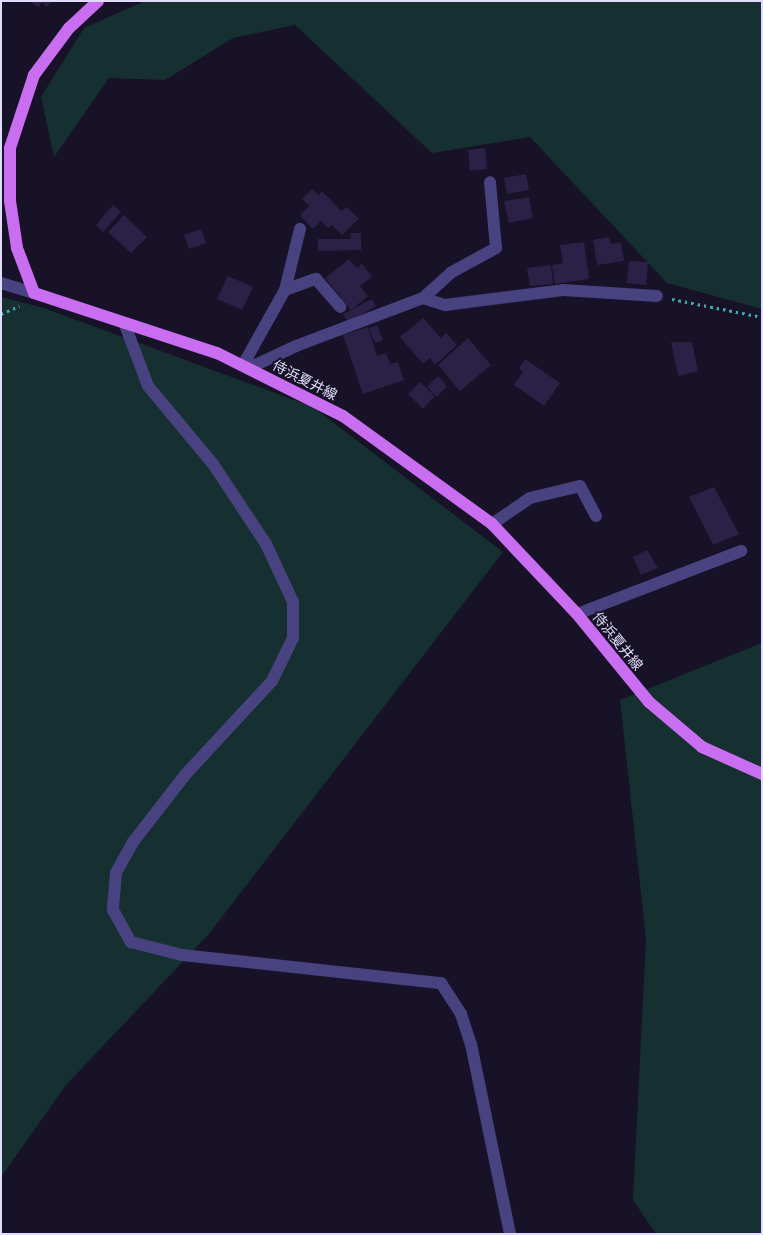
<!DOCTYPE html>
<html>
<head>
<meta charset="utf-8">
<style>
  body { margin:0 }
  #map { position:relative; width:763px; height:1235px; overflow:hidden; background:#171227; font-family:"Space Grotesk","Noto Sans JP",sans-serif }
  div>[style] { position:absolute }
  .green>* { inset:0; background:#162f30 }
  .building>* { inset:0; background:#2b2046 }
  .path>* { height:3px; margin-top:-1.5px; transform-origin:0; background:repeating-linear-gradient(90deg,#3caeb0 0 2.5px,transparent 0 6.5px) }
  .minor>* { height:12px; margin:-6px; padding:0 6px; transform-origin:6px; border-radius:6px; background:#494281 }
  .major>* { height:12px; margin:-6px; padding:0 6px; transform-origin:6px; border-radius:6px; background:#c96df1 }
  span { translate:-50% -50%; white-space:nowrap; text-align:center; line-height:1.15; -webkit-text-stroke:4px #171227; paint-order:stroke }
  .street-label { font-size:14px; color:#e2dcfc }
  .frame { position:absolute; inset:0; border:2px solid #e2dcfc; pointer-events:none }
</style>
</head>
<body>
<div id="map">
  <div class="green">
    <i style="clip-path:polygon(145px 1px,762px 1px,762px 309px,667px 283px,530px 137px,432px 153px,295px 25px,233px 38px,165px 80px,109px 78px,54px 157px,41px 97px,84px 28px)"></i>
    <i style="clip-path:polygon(1px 297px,44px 308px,313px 407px,503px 552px,208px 935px,66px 1085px,1px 1177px)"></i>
    <i style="clip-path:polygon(762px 643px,762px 1234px,656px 1234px,633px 1200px,646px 939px,620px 700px)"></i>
  </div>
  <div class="building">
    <i style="clip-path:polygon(30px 1px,51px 1px,47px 7px,42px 2px,38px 7px)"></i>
    <i style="clip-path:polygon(485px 148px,487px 169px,470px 171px,468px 150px)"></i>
    <i style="clip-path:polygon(526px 174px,529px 190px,507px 194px,504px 178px)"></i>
    <i style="clip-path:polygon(312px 189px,319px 195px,322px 191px,341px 211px,347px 207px,359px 219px,342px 235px,332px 225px,328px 228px,321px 221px,313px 229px,300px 215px,309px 206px,302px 199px)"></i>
    <i style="clip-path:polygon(529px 197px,533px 218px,509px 223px,504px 201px)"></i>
    <i style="clip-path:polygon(113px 205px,121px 212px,103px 232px,96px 225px)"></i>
    <i style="clip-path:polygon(124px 215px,147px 237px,131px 253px,108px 232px)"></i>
    <i style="clip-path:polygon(201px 229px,206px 243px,189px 249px,184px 235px)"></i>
    <i style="clip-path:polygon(350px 233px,361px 233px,361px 250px,318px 251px,318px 239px,351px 239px)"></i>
    <i style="clip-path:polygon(609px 237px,611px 244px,621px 242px,624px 261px,597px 265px,593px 240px)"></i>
    <i style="clip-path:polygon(584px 242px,589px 279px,555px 284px,552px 265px,563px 263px,560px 245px)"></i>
    <i style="clip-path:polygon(349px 259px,357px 268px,362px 264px,372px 277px,360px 286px,368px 296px,351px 310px,325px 278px)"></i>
    <i style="clip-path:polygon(629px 261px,648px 262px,646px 285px,627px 283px)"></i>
    <i style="clip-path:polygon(551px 265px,553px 284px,530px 286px,527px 268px)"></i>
    <i style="clip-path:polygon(228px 276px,253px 287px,242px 310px,217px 299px)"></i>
    <i style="clip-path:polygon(372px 299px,376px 306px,348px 323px,343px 314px)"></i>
    <i style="clip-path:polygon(423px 318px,441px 338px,446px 333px,457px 345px,435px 365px,430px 358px,423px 364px,400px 337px)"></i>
    <i style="clip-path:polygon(377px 325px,383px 340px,375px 343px,369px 328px)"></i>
    <i style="clip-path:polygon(368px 327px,377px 356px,386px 353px,390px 364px,398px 362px,404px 380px,363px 394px,343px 335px)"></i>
    <i style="clip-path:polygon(468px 338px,491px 365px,460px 391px,438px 365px)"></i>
    <i style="clip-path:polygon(671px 342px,692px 342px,698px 371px,678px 376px)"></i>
    <i style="clip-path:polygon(525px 359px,560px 383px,544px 406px,514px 385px,523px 372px,519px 368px)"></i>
    <i style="clip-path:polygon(438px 376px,447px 386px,437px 397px,427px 387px)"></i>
    <i style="clip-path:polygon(420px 382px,435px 396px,423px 409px,408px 394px)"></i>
    <i style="clip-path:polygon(714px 487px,739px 534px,713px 545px,689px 497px)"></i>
    <i style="clip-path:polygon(647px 550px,658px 568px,641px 575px,633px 557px)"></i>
  </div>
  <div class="path">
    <i style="left:672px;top:299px;width:92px;rotate:11.3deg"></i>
    <i style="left:1px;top:314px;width:20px;rotate:-24deg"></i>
  </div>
  <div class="minor">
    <i style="left:1px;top:283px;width:34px;rotate:17deg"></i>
    <i style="left:285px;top:290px;width:33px;rotate:-20deg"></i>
    <i style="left:316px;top:279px;width:37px;rotate:49deg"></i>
    <i style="left:423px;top:298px;width:39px;rotate:-42deg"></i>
    <i style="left:452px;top:272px;width:50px;rotate:-28.6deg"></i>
    <i style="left:496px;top:248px;width:66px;rotate:-95.2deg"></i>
    <i style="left:125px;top:325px;width:65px;rotate:69.3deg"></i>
    <i style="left:148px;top:386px;width:102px;rotate:50.2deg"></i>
    <i style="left:213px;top:464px;width:96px;rotate:56.5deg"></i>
    <i style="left:266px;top:544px;width:64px;rotate:65deg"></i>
    <i style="left:293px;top:602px;width:36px;rotate:90deg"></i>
    <i style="left:293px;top:638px;width:48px;rotate:116deg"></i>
    <i style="left:272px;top:681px;width:128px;rotate:132.8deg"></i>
    <i style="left:185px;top:775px;width:85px;rotate:127.8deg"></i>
    <i style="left:133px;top:842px;width:35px;rotate:119deg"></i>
    <i style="left:116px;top:873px;width:37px;rotate:95deg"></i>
    <i style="left:113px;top:910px;width:37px;rotate:61deg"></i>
    <i style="left:131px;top:942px;width:53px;rotate:14.3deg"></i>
    <i style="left:182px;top:955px;width:261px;rotate:6.2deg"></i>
    <i style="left:441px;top:983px;width:37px;rotate:57deg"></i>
    <i style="left:461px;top:1014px;width:32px;rotate:72deg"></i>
    <i style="left:471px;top:1044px;width:194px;rotate:78.4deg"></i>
    <i style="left:243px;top:365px;width:86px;rotate:-60.8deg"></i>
    <i style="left:285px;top:290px;width:63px;rotate:-76.2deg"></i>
    <i style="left:249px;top:368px;width:52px;rotate:-25.1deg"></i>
    <i style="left:296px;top:346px;width:136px;rotate:-20.7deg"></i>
    <i style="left:423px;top:298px;width:23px;rotate:18deg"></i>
    <i style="left:445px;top:305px;width:119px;rotate:-7.2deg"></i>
    <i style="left:563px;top:290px;width:94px;rotate:3.7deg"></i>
    <i style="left:492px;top:524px;width:46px;rotate:-34.4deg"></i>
    <i style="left:530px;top:498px;width:51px;rotate:-13.5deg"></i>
    <i style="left:580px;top:486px;width:34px;rotate:62deg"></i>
    <i style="left:577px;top:614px;width:176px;rotate:-21deg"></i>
  </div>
  <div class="major">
    <i style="left:98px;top:1px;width:40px;rotate:137deg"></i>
    <i style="left:69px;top:28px;width:59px;rotate:126.7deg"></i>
    <i style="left:34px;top:75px;width:77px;rotate:108.2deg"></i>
    <i style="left:10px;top:148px;width:53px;rotate:90deg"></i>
    <i style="left:10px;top:201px;width:48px;rotate:81.5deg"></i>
    <i style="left:17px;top:248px;width:48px;rotate:69.3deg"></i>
    <i style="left:34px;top:293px;width:193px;rotate:18.2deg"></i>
    <i style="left:217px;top:353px;width:141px;rotate:26.6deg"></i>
    <i style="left:343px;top:416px;width:184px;rotate:35.9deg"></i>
    <i style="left:492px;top:524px;width:124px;rotate:46.6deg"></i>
    <i style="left:577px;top:614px;width:114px;rotate:50.7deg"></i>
    <i style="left:649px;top:702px;width:70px;rotate:40.3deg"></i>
    <i style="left:702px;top:747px;width:66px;rotate:24.2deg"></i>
  </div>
  <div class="street-label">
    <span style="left:305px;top:380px;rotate:27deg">侍浜夏井線</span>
    <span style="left:618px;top:641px;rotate:51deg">侍浜夏井線</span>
  </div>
  <div class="frame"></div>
</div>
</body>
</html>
